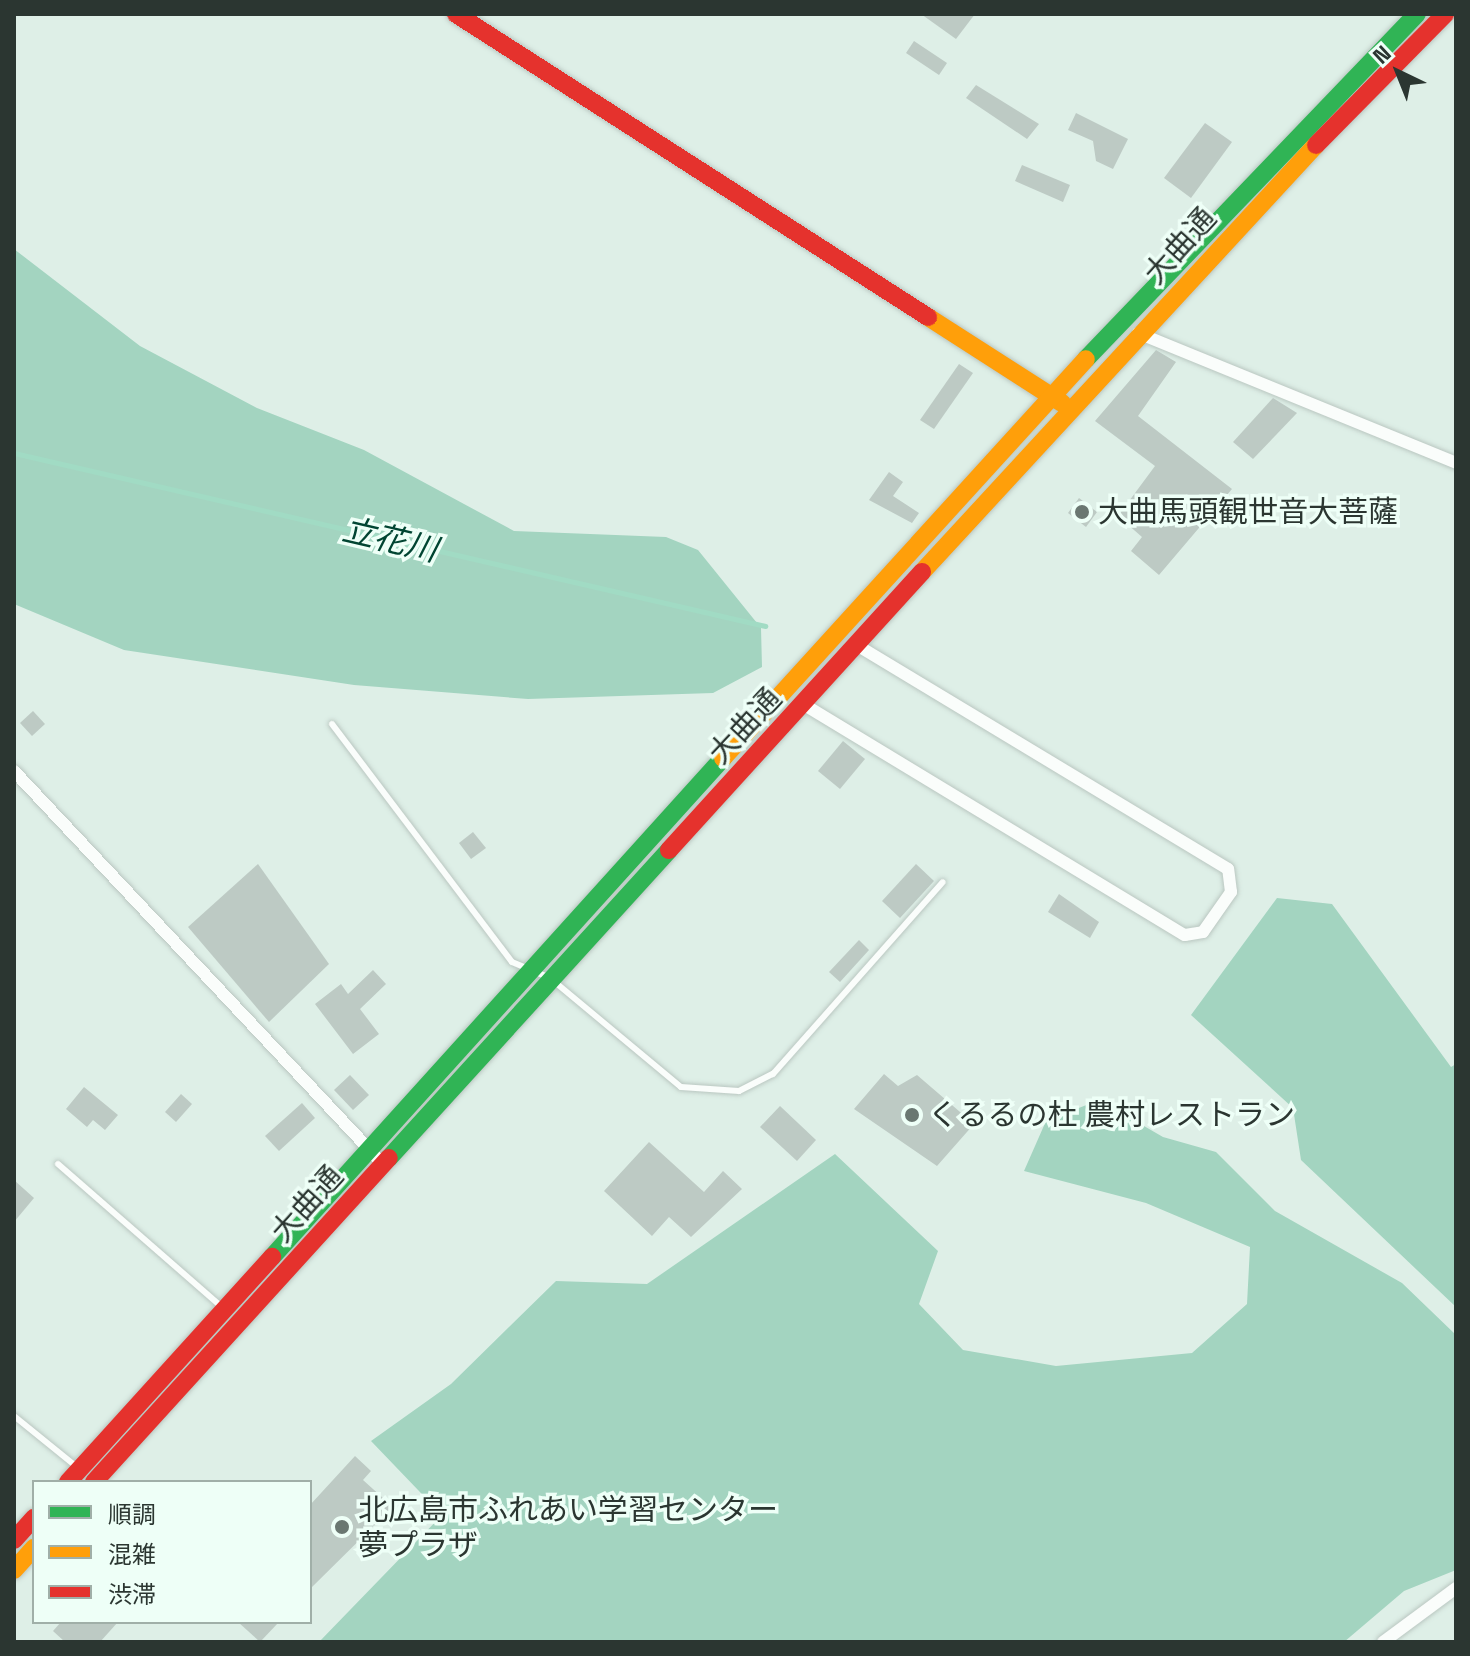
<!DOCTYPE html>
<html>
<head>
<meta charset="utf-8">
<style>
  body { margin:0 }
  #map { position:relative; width:1470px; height:1656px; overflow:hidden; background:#deefe7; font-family:"Space Grotesk","Noto Sans JP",sans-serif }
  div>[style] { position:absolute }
  .forest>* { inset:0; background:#a3d4c0 }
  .stream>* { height:5px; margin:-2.5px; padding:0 2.5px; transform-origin:2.5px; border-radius:2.5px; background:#a1dbc4 }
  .building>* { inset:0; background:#bdcac4 }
  .roads { filter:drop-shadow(0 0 2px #bac7c1) drop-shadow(0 0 2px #bac7c1) }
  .lane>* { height:6px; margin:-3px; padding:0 3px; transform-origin:3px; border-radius:3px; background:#fafdfb }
  .street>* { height:12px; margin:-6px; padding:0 6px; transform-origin:6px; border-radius:6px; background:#fafdfb }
  .fast>* { height:18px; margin:-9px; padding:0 9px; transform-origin:9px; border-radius:9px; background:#30b455 }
  .slow>* { height:18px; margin:-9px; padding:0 9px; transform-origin:9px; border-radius:9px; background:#ff9f0a }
  .jam>* { height:18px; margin:-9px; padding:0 9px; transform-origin:9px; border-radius:9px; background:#e5322d }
  .dots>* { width:22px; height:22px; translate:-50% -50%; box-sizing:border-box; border:4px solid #eefff7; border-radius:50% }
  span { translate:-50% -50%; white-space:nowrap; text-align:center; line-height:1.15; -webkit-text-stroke:7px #eefff7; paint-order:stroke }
  .street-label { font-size:30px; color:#2b3631 }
  .poi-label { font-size:30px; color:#2b3631 }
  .left { translate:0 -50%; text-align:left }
  .water-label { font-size:32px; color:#014532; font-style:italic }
  .frame { position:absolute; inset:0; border:16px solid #2b3631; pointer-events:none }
  .legend { position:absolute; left:32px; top:1480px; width:280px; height:144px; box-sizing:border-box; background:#eefff7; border:2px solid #a0afa8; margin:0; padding:10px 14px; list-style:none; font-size:24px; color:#2b3631 }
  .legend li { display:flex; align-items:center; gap:16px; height:40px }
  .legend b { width:40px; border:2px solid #a0afa8 }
  .north { position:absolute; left:1358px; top:32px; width:80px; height:80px; -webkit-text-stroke:6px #eefff7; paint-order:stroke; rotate:317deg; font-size:22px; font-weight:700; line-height:32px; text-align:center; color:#2b3631 }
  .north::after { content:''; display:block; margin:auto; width:28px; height:36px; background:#2b3631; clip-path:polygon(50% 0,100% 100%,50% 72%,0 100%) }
</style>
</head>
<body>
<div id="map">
  <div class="forest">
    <i style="clip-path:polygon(14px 249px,140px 346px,257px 408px,364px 450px,514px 531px,666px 537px,698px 550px,761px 628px,762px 667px,713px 693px,528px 699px,354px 685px,124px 650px,14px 604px)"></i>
    <i style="clip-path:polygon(1277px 898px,1332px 904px,1451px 1067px,1456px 1064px,1456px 1307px,1301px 1160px,1293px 1108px,1191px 1015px)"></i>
    <i style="clip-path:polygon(1099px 1100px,1163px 1137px,1216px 1152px,1275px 1211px,1402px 1283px,1456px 1335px,1456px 1570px,1404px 1591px,1344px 1642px,319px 1642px,442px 1515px,371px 1441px,451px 1384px,556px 1281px,647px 1284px,835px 1154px,938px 1251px,919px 1304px,963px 1350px,1056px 1366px,1192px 1353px,1247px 1304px,1250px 1247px,1146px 1203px,1024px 1171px,1046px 1121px)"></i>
  </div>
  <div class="stream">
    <i style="left:14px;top:453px;width:771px;rotate:12.97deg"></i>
  </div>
  <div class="building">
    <i style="clip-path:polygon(921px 14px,975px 14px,956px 39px)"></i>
    <i style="clip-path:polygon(914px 41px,947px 63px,939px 75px,906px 53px)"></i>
    <i style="clip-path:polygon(976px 85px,1039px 124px,1027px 139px,966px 98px)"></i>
    <i style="clip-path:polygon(1076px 113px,1128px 139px,1113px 169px,1096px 161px,1093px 141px,1068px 130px)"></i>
    <i style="clip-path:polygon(1205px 123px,1232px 142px,1191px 198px,1164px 178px)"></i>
    <i style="clip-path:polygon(1022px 165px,1070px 185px,1063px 202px,1015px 181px)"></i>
    <i style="clip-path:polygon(1156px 350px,1176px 362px,1138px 416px,1232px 489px,1159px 575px,1131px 551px,1142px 537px,1118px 516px,1155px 466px,1095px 421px)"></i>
    <i style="clip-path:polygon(959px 364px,973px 373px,934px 429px,920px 420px)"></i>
    <i style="clip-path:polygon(1273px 398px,1297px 413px,1253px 459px,1233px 442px)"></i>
    <i style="clip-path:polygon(889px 472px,903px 482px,893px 496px,919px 513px,912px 523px,869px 500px)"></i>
    <i style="clip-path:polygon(1079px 498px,1097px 512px,1086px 527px,1068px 513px)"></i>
    <i style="clip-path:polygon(33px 711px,45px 724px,32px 736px,20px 723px)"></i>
    <i style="clip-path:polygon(843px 741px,865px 759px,840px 789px,818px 771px)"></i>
    <i style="clip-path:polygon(473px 832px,486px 848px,471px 859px,459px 843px)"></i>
    <i style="clip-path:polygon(258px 864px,329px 964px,269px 1022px,188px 927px)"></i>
    <i style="clip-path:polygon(916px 864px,934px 881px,900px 918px,882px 901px)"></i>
    <i style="clip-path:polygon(1059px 894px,1099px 922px,1090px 938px,1048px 912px)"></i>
    <i style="clip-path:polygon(859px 940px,869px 950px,840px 982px,829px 972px)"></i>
    <i style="clip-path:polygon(373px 970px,386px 984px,360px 1009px,379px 1034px,353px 1054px,315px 1004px,341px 984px,348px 994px)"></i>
    <i style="clip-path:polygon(884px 1074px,898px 1086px,917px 1075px,974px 1124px,937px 1166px,854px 1109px)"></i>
    <i style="clip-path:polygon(350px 1075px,369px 1095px,353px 1110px,334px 1090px)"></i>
    <i style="clip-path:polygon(84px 1087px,118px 1115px,105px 1130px,93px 1120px,87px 1127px,66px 1109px)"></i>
    <i style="clip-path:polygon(181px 1094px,192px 1104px,176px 1122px,165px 1112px)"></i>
    <i style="clip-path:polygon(302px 1103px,315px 1118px,279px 1151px,265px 1136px)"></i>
    <i style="clip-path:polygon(780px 1106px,816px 1140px,797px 1161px,760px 1127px)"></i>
    <i style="clip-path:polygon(649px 1142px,704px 1192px,723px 1171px,742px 1189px,691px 1237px,669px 1217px,652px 1236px,604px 1191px)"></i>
    <i style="clip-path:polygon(14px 1180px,34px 1198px,14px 1222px)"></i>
    <i style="clip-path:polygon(355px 1456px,371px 1471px,363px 1480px,393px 1507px,310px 1589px,310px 1505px)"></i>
    <i style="clip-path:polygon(61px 1622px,118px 1622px,100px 1642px,65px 1642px,53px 1631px)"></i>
    <i style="clip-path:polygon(238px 1622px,279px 1622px,260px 1642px)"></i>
  </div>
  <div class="roads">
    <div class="lane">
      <i style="left:332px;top:724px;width:298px;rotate:52.9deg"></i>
      <i style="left:512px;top:962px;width:41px;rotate:22.8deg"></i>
      <i style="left:550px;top:978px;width:170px;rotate:39.8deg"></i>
      <i style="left:681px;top:1087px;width:58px;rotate:3.9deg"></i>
      <i style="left:739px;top:1091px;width:38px;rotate:-27deg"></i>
      <i style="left:773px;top:1074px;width:256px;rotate:-48.5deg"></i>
      <i style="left:58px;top:1164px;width:216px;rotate:41.1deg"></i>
      <i style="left:14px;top:1416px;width:81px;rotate:39deg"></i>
    </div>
    <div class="street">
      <i style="left:1138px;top:333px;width:344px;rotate:22.2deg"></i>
      <i style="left:803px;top:704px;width:446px;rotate:31.2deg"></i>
      <i style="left:1185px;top:935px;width:18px;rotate:-9deg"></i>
      <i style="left:1203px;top:932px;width:49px;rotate:-55deg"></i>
      <i style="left:1231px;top:892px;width:23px;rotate:-97deg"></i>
      <i style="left:1228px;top:869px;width:433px;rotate:-148.9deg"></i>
      <i style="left:14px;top:771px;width:536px;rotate:46.81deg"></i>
      <i style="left:1383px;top:1642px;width:91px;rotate:-36.5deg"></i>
    </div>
    <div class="fast">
      <i style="left:1086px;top:359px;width:478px;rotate:-46.2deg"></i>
      <i style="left:389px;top:1158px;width:416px;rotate:-47.7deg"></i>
      <i style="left:272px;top:1257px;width:673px;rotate:-47.89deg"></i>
    </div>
    <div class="slow">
      <i style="left:928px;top:317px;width:159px;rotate:32.7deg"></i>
      <i style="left:922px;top:572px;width:581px;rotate:-47.3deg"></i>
      <i style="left:723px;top:758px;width:539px;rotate:-47.7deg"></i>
      <i style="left:14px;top:1570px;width:30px;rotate:-48deg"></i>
    </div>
    <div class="jam">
      <i style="left:456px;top:14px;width:561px;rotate:32.7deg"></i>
      <i style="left:1316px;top:145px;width:184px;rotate:-45.4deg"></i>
      <i style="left:669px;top:850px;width:376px;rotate:-47.7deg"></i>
      <i style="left:68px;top:1482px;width:304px;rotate:-47.8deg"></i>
      <i style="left:94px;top:1482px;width:438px;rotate:-47.7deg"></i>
      <i style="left:14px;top:1540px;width:30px;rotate:-48deg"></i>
    </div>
  </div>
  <div class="dots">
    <i style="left:1082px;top:512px;background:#6a7771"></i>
    <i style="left:912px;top:1115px;background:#6a7771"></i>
    <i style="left:342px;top:1527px;background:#6a7771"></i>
  </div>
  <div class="street-label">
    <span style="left:1180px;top:246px;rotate:-48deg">大曲通</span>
    <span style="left:745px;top:726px;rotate:-47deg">大曲通</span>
    <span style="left:307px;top:1204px;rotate:-48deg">大曲通</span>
  </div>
  <div class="poi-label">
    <span class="left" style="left:1098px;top:512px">大曲馬頭観世音大菩薩</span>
    <span class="left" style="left:928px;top:1115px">くるるの杜 農村レストラン</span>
    <span class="left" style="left:358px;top:1527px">北広島市ふれあい学習センター<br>夢プラザ</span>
  </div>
  <div class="water-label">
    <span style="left:390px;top:540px;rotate:13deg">立花川</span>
  </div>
  <div class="frame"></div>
  <ul class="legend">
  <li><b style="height:10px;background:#30b455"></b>順調</li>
  <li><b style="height:10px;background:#ff9f0a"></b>混雑</li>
  <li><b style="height:10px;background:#e5322d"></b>渋滞</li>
  </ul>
  <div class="north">N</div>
</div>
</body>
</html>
